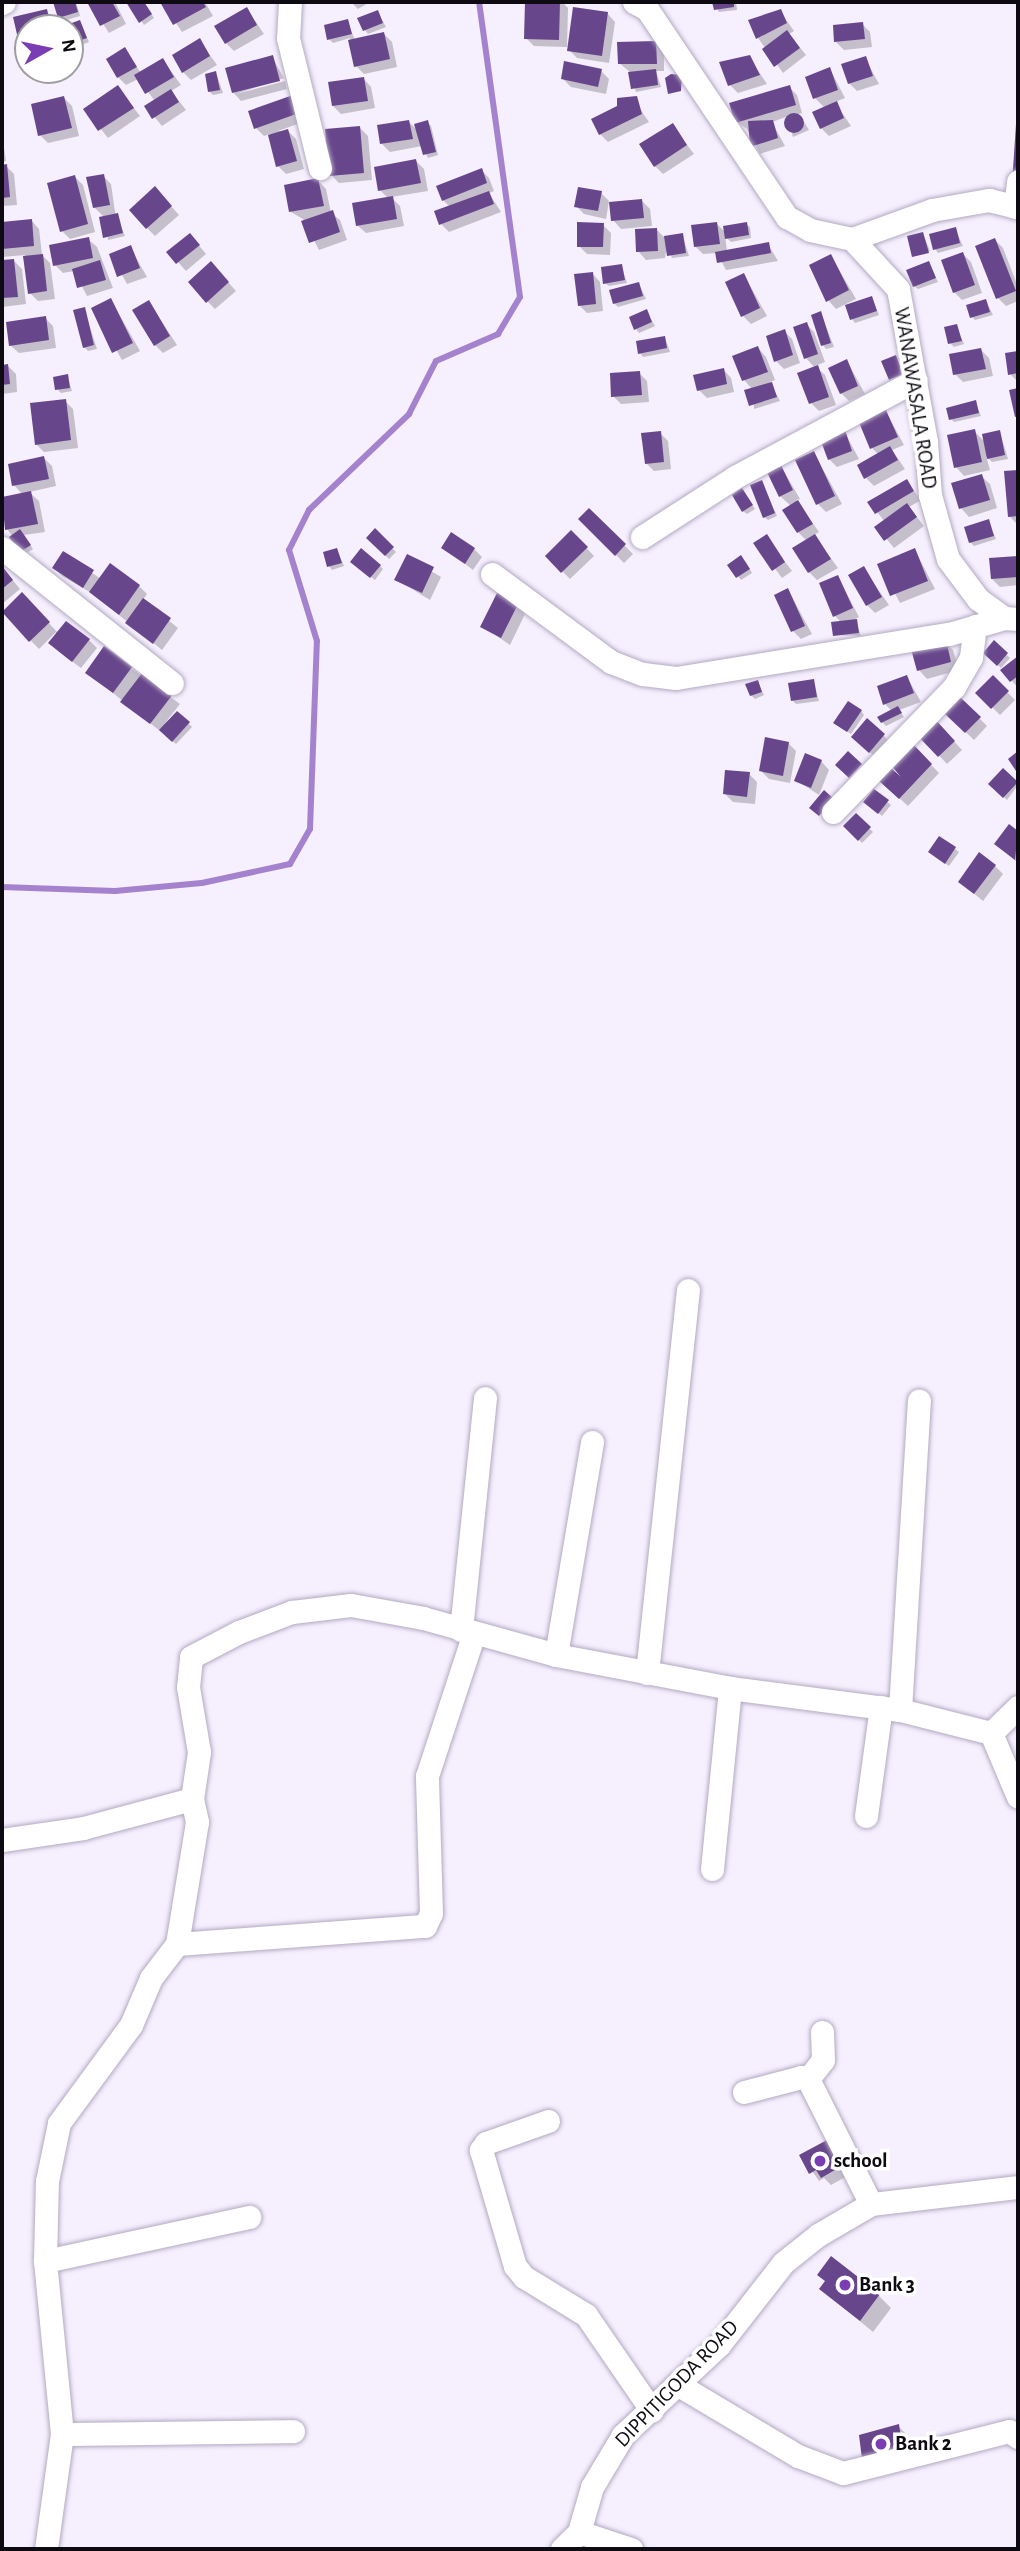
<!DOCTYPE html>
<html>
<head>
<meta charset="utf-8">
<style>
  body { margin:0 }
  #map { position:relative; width:1020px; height:2551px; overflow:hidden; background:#f5effe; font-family:"Alegreya Sans",sans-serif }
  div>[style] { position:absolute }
  .shadow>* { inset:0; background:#0003 }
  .stream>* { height:6px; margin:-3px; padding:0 3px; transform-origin:3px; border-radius:3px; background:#a582cd }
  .building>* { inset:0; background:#68468c }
  .round { border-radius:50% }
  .roads { filter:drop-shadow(0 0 2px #b3a9c1) drop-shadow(0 0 2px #b3a9c1) }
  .minor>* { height:23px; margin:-11.5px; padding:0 11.5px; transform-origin:11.5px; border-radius:11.5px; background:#fff }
  .dots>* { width:19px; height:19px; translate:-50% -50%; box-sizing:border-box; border:4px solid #fff; border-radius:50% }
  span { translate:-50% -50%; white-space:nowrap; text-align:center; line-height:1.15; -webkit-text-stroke:7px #fff; paint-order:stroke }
  .street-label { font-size:21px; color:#0e0a12 }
  .poi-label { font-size:21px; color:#0e0a12; font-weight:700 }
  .left { translate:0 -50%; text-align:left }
  .frame { position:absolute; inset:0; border:4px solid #0e0a12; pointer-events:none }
  .north { position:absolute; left:14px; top:14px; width:70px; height:70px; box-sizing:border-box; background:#fff; border:2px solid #9f9da0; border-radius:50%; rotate:81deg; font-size:19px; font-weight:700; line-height:28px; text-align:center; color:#0e0a12 }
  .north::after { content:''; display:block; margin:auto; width:24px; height:32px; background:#7b3db3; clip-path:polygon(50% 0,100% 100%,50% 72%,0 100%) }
</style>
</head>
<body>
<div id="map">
  <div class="shadow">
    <i style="clip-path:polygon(55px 2px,76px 2px,80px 16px,63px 21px)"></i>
    <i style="clip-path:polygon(89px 2px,115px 2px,126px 24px,109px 33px)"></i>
    <i style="clip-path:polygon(128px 2px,144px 2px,154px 18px,144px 25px)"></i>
    <i style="clip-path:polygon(162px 2px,205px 2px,213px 16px,182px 32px)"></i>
    <i style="clip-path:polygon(351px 2px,370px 2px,358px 9px)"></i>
    <i style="clip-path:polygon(527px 2px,562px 2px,568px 8px,567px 47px,534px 46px,526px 38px)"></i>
    <i style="clip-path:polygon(714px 2px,736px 2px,737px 10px,719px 12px)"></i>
    <i style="clip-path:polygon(247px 9px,264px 34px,234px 51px,226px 43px)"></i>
    <i style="clip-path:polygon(47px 11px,57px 28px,28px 28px,28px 49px,21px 42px,15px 18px)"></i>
    <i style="clip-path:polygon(780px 11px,794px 31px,789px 34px,806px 55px,783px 73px,758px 38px)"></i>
    <i style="clip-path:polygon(378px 12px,386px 27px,368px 34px,365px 30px)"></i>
    <i style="clip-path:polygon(607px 13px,615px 22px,609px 63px,577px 58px,569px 50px)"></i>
    <i style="clip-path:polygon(347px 21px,355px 40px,384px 34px,392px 42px,397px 67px,364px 74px,356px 66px,350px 38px,333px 43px,329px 39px)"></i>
    <i style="clip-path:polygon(80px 22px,89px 42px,74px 48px,70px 28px,64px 28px)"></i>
    <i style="clip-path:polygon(862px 24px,870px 32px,872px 47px,844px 50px,836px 42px)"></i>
    <i style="clip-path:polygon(200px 41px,217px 65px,191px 80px,183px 72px)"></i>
    <i style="clip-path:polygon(656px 43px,664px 51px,664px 71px,656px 71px,661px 87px,636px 92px,630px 72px,619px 63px)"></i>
    <i style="clip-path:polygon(125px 50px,141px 73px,163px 60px,181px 85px,171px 91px,186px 110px,162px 126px,146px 107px,155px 101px,138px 79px,126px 85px,118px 77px)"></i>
    <i style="clip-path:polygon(272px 57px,284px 78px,236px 94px,285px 81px,287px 89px,241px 101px,233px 92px)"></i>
    <i style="clip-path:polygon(749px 57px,767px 84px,738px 93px,730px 85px)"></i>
    <i style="clip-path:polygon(865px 58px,879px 84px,857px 91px,849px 83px)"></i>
    <i style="clip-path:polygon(830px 69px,845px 98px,835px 102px,851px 126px,829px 136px,821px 128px,825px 108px,815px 98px)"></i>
    <i style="clip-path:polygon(29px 70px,59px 70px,33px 76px)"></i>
    <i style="clip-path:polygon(601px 71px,609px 79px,606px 94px,571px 87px,563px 79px)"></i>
    <i style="clip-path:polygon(216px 73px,223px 93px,213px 95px,210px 92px)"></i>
    <i style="clip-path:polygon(363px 78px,371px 87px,375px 108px,341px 114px,333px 106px)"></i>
    <i style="clip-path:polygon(789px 87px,797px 95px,802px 113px,799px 114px,809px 130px,793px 137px,786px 117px,772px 122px,785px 146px,760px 154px,747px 129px,737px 122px)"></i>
    <i style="clip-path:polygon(118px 88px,140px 116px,108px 138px,86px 110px)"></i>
    <i style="clip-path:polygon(292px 97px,306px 121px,278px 131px,288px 131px,296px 139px,304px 169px,286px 174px,278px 166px,270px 134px,264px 136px,256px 128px)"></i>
    <i style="clip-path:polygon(64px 98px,72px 106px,79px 136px,48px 143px,40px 135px)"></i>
    <i style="clip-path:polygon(635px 102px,649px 122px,608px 142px,600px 134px)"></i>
    <i style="clip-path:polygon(409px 122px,418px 131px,427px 122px,431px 126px,438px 155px,428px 158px,422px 146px,390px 152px,382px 144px)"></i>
    <i style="clip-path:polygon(672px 125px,694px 154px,663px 174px,655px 166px)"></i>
    <i style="clip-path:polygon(360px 128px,368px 136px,372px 180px,339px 183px,331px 175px)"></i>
    <i style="clip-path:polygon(2px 135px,6px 161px,2px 162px)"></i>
    <i style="clip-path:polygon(416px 161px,424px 169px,428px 191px,391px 197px,400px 206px,404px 226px,366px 233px,357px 225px,389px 199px,380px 190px)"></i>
    <i style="clip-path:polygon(6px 166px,14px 174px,17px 205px,2px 206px,2px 167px)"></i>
    <i style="clip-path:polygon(481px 170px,489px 178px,494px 191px,489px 193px,501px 212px,449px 232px,441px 224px,450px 207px,443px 200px)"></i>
    <i style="clip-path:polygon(103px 176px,111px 184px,115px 212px,125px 236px,108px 240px,105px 218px,94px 207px)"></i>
    <i style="clip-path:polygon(75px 177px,83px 185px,95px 232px,70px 239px,62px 231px)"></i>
    <i style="clip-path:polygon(318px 180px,326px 189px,331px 213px,340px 220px,347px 240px,319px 250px,303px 219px,291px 212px)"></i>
    <i style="clip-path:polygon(601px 193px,609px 201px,606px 219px,584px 214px,576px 206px)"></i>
    <i style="clip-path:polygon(163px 197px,179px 215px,155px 236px,147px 228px)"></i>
    <i style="clip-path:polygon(642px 201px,650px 209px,652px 226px,621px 229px,613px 220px)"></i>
    <i style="clip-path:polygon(31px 220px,39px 229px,42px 255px,50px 263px,55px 299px,38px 301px,30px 293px,25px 255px,2px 257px,2px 223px)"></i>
    <i style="clip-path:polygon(717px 224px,726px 233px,746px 224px,750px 227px,751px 238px,731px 242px,725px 236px,727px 251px,768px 244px,778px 261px,726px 270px,717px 253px,703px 254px,695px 246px)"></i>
    <i style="clip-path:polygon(603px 225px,611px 233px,610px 255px,587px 254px,579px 246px)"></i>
    <i style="clip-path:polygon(656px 229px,664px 237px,682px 234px,689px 256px,672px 258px,667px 245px,665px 258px,646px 260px,638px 251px)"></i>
    <i style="clip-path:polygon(955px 229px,963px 246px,938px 253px,935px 249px)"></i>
    <i style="clip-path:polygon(923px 234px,930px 251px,914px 255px)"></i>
    <i style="clip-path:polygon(88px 239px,97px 247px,113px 288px,87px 296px,74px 271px,63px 273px,55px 265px)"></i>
    <i style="clip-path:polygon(995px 240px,1003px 248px,1018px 287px,1018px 301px,1006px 306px,998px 298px)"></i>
    <i style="clip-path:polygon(197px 243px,206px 254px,186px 271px,169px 252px)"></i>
    <i style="clip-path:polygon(130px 247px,147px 277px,127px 284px,111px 255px)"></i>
    <i style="clip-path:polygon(963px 254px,971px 262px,982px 293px,962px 300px,954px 292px)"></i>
    <i style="clip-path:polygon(831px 256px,856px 299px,836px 309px,828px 300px)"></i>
    <i style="clip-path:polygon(14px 261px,22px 269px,26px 304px,2px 307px,2px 262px)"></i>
    <i style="clip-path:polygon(929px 263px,938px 282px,918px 289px,914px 286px)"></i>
    <i style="clip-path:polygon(621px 265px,627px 283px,609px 286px,605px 283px)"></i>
    <i style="clip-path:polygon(219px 272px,236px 291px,215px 309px,207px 301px)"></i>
    <i style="clip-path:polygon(592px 273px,600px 282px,603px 311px,587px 313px,579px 305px)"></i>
    <i style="clip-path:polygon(744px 275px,767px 316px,751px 324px,743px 316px)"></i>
    <i style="clip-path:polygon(639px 284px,646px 299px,618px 307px,614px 303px)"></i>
    <i style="clip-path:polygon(872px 298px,879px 315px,855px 323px,852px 319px)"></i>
    <i style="clip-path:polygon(111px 300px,140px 351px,122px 360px,93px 309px)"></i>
    <i style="clip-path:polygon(986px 301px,993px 315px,975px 320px,972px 317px)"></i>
    <i style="clip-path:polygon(149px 302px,177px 345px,163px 353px,155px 345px)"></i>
    <i style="clip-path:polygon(84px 309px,97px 349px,88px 351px,84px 347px)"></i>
    <i style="clip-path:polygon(646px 311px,655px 326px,639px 333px,636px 329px)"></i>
    <i style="clip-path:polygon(821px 313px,834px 347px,826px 349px,823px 345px)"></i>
    <i style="clip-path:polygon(45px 318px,53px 326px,56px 348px,19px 353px,10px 345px)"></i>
    <i style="clip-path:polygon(806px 324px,814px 332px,825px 362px,815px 366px,825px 375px,836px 405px,819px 411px,811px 403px,815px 368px,806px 358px)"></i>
    <i style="clip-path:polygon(956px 326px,964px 344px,954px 347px,950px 343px)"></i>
    <i style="clip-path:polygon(784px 331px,792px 339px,800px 363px,784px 369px,776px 361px)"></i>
    <i style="clip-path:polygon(665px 338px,670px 352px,643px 357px,640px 353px)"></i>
    <i style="clip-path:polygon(758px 348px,766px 357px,775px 380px,770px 382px,780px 401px,754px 409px,753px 390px,744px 380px)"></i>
    <i style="clip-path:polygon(981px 350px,989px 358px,993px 376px,963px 382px,955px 374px)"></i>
    <i style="clip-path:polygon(1018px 352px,1018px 382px,1010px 374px,1007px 354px)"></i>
    <i style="clip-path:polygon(847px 361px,865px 394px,849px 401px,841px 393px)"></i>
    <i style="clip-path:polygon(8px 366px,16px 374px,17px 392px,2px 394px,2px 367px)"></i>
    <i style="clip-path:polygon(723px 369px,731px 378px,734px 392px,707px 398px,699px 390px)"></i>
    <i style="clip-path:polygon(639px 373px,647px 381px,649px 402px,621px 404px,613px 396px)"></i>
    <i style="clip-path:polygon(67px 376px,72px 391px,61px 393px,57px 389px)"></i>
    <i style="clip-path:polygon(65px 401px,73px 409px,78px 448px,44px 452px,36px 444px)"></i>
    <i style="clip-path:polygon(975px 402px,981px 416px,954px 422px,951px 419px)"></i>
    <i style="clip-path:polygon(885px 410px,904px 445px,892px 450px,905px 469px,874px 486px,866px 478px,879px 455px,872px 448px)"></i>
    <i style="clip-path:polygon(843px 429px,859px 459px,837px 467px,829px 459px)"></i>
    <i style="clip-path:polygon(974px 431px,985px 442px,1000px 432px,1008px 459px,992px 462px,986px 456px,990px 470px,964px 476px,956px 467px)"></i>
    <i style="clip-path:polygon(660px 433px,668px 441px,671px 469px,654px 471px,646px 463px)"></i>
    <i style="clip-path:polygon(814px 453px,842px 504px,826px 512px,818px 504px)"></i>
    <i style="clip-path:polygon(44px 458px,52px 466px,56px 486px,29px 492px,39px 501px,45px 532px,24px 535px,33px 549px,25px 554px,7px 529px,2px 499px,23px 495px,14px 485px)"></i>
    <i style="clip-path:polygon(779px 463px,800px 499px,796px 500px,819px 532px,814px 535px,838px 568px,817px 580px,809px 572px,807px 541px,798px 532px,791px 506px,780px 496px)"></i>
    <i style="clip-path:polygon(1018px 472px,1018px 524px,1017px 524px,1009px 516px,1005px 473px)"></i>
    <i style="clip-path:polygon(981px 476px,990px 484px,997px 508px,969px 517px,961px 508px)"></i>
    <i style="clip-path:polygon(906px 481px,921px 500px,909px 507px,924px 526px,894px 548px,877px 527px,885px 522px,870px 503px)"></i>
    <i style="clip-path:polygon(762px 482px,777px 516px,768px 520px,764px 517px)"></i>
    <i style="clip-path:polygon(745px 494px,755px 509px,747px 514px,743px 511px)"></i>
    <i style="clip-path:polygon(589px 510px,633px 554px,624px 563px,580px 519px)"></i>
    <i style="clip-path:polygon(988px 521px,996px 539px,974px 546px,970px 542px)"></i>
    <i style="clip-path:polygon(375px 531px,396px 552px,389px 559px,368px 538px)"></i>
    <i style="clip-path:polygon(571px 532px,594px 556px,570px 579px,547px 556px)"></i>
    <i style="clip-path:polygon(766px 537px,792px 571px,782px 578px,756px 543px)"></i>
    <i style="clip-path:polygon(443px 547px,474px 549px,482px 557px,473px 570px)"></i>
    <i style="clip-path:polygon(337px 550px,344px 566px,332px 570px,329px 566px)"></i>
    <i style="clip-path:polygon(915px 550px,935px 589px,900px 603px,880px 565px)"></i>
    <i style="clip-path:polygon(63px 553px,101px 579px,111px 565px,139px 586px,147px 594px,143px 600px,178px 628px,162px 650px,93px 594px,62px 576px,54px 568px)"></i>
    <i style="clip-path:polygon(408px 557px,441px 577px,430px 600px,397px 580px)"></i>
    <i style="clip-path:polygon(1018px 558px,1018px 585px,1000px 587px,992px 579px,991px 560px)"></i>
    <i style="clip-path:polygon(745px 561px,752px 573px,741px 580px,730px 565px)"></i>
    <i style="clip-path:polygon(356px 565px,380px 566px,383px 569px,375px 580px)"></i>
    <i style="clip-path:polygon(2px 567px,20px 589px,2px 604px)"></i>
    <i style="clip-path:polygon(863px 568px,889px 605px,875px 613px,867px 605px)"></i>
    <i style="clip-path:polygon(838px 577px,859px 617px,855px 619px,861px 636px,834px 635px,841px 622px,835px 616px)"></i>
    <i style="clip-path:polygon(788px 590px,812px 634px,801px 639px,793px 631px)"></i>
    <i style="clip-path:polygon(22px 594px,58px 633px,89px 640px,97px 648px,81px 668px,58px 651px,56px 632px,39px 649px,3px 612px)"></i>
    <i style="clip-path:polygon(517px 606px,525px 614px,510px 645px,482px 626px)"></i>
    <i style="clip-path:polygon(945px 642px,953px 650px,959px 670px,927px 679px,919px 670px)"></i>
    <i style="clip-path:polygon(994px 643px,1010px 658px,1001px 668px,985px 653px)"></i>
    <i style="clip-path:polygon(1018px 658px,1018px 688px,1003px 670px)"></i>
    <i style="clip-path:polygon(131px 668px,180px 704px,165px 723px,177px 713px,192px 727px,176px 744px,87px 672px)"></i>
    <i style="clip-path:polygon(907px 677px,921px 702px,899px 710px,904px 717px,886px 726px,882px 722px,892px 711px,885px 704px)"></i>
    <i style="clip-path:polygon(993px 678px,1015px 700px,1000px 715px,978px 693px)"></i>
    <i style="clip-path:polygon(813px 681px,819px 701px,796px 704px,793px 701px)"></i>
    <i style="clip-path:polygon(757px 682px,764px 695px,755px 699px,751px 695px)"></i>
    <i style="clip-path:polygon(961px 700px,987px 726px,974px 740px,947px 714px)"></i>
    <i style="clip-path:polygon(861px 711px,864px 715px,851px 734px,839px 726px)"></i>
    <i style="clip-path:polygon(934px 720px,962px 750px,947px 764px,919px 734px)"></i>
    <i style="clip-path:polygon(883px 735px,891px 743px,878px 759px,861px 745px)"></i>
    <i style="clip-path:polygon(788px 743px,796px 751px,790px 783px,769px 779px,761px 771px)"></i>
    <i style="clip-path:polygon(911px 744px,939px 773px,908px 806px,888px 788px,890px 769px,902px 777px)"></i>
    <i style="clip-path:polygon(821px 761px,829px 770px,819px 795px,796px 780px)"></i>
    <i style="clip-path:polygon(1003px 771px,1018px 785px,1007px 800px,990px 784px)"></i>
    <i style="clip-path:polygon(749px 774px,757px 782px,755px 804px,733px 802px,725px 794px)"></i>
    <i style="clip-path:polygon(887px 802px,891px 805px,882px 816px,869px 805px)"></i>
    <i style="clip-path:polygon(856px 816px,873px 832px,862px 843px,846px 826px)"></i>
    <i style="clip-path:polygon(1010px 826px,1018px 833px,1018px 863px,996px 844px)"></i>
    <i style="clip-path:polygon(940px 838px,959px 852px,949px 866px,934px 855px)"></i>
    <i style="clip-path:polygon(995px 866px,1003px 874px,983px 901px,960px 882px)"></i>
    <i style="clip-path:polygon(826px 2142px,849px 2175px,831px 2185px,824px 2178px,819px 2181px,802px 2156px)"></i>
    <i style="clip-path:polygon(821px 2289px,879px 2296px,891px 2308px,873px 2332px)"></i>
    <i style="clip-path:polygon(898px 2426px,906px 2434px,910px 2461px,861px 2436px)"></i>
  </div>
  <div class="stream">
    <i style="left:2px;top:887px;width:113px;rotate:2deg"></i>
    <i style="left:115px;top:891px;width:87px;rotate:-5.3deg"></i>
    <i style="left:202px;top:883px;width:90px;rotate:-12.2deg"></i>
    <i style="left:290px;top:864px;width:40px;rotate:-60.3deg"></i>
    <i style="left:310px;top:829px;width:188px;rotate:-87.9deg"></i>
    <i style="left:317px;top:641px;width:95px;rotate:-107.1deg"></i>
    <i style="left:289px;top:550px;width:45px;rotate:-63.4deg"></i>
    <i style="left:309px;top:510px;width:139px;rotate:-43.8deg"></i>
    <i style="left:409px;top:414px;width:59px;rotate:-63deg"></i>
    <i style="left:436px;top:361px;width:68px;rotate:-23.5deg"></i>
    <i style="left:498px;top:334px;width:43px;rotate:-59.3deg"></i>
    <i style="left:520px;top:297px;width:298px;rotate:-97.9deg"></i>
  </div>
  <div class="building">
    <i style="clip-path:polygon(53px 2px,75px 2px,78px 12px,58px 18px)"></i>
    <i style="clip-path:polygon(87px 2px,112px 2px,120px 16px,100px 26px)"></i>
    <i style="clip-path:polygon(126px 2px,144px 2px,152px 14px,139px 23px)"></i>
    <i style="clip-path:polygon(160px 2px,203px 2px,206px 7px,173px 25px)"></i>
    <i style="clip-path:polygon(525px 2px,560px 2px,559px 40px,524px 39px)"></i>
    <i style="clip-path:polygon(712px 2px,734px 2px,734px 7px,714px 10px)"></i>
    <i style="clip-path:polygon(247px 7px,257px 25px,225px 44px,214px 26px)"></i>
    <i style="clip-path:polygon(573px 7px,608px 12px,602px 56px,567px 51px)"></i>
    <i style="clip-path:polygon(47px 9px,51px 28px,28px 28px,28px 41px,19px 43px,13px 17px)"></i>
    <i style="clip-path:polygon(781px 9px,787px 23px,756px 39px,748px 20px)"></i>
    <i style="clip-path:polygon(378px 10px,383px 23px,363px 31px,357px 18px)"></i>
    <i style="clip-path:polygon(348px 19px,352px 34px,327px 40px,324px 25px)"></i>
    <i style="clip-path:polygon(80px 20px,87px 38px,70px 44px,70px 28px,58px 28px)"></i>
    <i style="clip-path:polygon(863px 22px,865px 39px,834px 42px,833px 25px)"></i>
    <i style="clip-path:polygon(787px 30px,800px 48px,774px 67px,762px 49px)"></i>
    <i style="clip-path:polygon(384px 32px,390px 59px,354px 67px,348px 40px)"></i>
    <i style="clip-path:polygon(200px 38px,210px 56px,182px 73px,172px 55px)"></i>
    <i style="clip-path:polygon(656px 41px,657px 64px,618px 64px,617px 42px)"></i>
    <i style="clip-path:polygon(125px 47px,137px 67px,117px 78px,106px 59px)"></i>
    <i style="clip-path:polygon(273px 55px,280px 81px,232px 93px,225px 68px)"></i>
    <i style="clip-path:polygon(750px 55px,760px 75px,728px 86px,719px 62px)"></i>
    <i style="clip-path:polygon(866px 56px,873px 76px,848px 84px,841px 64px)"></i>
    <i style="clip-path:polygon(163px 58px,174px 77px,145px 94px,134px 75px)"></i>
    <i style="clip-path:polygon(564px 61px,602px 69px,598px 87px,561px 79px)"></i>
    <i style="clip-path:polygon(830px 67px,838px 90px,813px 99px,805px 77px)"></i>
    <i style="clip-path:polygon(656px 69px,658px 85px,631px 89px,628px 72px)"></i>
    <i style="clip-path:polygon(216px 71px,220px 90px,208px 92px,205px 74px)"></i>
    <i style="clip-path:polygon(671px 74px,682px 75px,681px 91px,668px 94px,665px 78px)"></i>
    <i style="clip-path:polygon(364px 77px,368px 101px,332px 106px,328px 82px)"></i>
    <i style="clip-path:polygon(118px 85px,134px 108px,98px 131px,83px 109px)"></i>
    <i style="clip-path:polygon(790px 85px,796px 105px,735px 123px,729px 103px)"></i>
    <i style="clip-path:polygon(171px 89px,179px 102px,152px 119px,144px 106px)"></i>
    <i style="clip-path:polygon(293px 95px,299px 113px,254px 129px,248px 111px)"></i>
    <i style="clip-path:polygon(64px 96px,72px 128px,38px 136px,31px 104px)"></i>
    <i style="clip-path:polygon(637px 96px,642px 114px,599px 135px,591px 119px,617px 106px,617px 98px)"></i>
    <i style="clip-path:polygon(837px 101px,844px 118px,820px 129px,812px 112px)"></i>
    <i class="round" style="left:784px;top:113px;width:20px;height:20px"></i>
    <i style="clip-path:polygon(409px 120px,413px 139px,380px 144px,377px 125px)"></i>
    <i style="clip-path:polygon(428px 120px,436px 152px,423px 155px,414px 124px)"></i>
    <i style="clip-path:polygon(773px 120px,778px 138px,750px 147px,748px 121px)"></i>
    <i style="clip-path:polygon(673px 123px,687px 145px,654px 167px,639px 144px)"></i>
    <i style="clip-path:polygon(1016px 124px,1018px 124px,1018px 185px,1012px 184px)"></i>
    <i style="clip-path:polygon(360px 126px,364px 173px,329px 176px,325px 129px)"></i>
    <i style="clip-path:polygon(288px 129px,297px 161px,276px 167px,268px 135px)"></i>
    <i style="clip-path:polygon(416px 159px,421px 183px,378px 191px,374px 167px)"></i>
    <i style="clip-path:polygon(7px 164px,10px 197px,2px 198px,2px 165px)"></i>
    <i style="clip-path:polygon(482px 168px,487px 183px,442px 201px,436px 186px)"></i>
    <i style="clip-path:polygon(104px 174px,110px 205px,93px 208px,86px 177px)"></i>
    <i style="clip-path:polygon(75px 175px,88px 224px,60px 232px,47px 183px)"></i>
    <i style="clip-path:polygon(318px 178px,324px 206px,289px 212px,284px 185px)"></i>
    <i style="clip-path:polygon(155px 186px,172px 206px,146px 229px,129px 210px)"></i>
    <i style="clip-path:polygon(578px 187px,602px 191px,598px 211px,574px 207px)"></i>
    <i style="clip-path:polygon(489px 191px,494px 204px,439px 225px,434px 211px)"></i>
    <i style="clip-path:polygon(393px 196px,397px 219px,356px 226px,352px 203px)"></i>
    <i style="clip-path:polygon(642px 199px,644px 218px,611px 221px,609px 202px)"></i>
    <i style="clip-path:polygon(333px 210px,340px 232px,309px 243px,301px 221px)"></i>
    <i style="clip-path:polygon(118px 213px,123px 233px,103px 238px,99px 217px)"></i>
    <i style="clip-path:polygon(32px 219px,34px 246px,2px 249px,2px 222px)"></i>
    <i style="clip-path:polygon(577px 222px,604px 223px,603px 247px,577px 247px)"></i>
    <i style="clip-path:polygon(717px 222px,720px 244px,694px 247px,691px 225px)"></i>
    <i style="clip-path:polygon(747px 222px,749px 235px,725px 239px,723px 226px)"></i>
    <i style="clip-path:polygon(956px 227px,960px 243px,933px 250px,929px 234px)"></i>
    <i style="clip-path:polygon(657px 228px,658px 251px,636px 252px,635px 229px)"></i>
    <i style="clip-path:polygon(923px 232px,929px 253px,912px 257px,907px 236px)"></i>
    <i style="clip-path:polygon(190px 233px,200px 245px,176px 264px,166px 252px)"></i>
    <i style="clip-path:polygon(683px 233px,686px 253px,667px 256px,664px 236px)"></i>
    <i style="clip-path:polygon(89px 237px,93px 258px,53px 266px,49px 245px)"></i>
    <i style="clip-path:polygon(995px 238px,1016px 291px,996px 299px,975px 246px)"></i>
    <i style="clip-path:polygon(769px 242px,771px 253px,717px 263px,715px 252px)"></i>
    <i style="clip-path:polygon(131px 245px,140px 268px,117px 277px,109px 254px)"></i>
    <i style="clip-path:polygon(963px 252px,975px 285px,953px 293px,941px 260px)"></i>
    <i style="clip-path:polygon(43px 254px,47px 291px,28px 294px,23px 256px)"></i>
    <i style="clip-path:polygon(831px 254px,849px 290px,826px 302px,809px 265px)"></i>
    <i style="clip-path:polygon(14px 259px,18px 297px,2px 298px,2px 260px)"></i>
    <i style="clip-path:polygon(100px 260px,106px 280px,77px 288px,72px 269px)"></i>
    <i style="clip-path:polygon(211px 261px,229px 282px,206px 303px,188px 282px)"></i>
    <i style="clip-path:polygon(929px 261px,936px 278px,913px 287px,906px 270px)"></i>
    <i style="clip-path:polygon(622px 264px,625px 280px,603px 284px,601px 267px)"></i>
    <i style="clip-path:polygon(593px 272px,596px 304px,578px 306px,574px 274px)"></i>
    <i style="clip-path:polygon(744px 273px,760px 308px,741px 317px,725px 282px)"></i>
    <i style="clip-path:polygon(639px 282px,643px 296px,613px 304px,609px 290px)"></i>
    <i style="clip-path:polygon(872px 296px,877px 311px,850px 320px,845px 305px)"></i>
    <i style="clip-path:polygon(111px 298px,133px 343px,112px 353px,91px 308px)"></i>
    <i style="clip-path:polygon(986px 299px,990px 312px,970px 318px,966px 305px)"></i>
    <i style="clip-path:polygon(149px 300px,170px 336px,154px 346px,132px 310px)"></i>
    <i style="clip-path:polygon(85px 307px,94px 345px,83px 348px,73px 310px)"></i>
    <i style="clip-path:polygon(647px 309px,652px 322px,634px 330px,629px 317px)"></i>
    <i style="clip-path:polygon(821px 311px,831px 343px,821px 346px,811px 315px)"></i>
    <i style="clip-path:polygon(46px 316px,49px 340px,9px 346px,6px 322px)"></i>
    <i style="clip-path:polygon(807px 322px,818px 354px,804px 359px,793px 327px)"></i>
    <i style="clip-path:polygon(957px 324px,962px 341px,948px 344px,944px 327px)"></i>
    <i style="clip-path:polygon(785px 329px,793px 355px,774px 362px,766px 336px)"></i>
    <i style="clip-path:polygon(665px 336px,667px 348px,638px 354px,636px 341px)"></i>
    <i style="clip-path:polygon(758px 346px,768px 372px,742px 381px,732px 356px)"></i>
    <i style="clip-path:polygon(981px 348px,986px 369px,953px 375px,949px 354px)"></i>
    <i style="clip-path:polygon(1018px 351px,1018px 373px,1008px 375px,1005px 353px)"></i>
    <i style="clip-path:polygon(896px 355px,903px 374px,889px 380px,881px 361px)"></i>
    <i style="clip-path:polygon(847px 359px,858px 386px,840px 394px,828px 368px)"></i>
    <i style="clip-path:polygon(8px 364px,10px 384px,2px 385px,2px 365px)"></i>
    <i style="clip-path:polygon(818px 365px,829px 397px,809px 404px,797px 373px)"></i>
    <i style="clip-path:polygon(724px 368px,727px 384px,697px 391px,693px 375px)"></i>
    <i style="clip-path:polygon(640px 371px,642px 395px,611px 397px,610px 373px)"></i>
    <i style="clip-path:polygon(68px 374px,70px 388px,55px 390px,53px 377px)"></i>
    <i style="clip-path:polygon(772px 382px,777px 397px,749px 406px,744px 390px)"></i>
    <i style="clip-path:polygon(1018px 388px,1018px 416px,1015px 417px,1009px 390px)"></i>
    <i style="clip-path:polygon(66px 399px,71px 440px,35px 445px,30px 403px)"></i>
    <i style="clip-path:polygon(976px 400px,979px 413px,949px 420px,946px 408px)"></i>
    <i style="clip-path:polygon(885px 408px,898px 437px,870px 449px,858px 420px)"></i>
    <i style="clip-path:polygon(844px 427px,852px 451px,828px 460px,819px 436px)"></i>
    <i style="clip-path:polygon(975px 429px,982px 462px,954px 468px,947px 435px)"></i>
    <i style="clip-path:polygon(1000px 430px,1005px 455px,987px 459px,982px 434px)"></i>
    <i style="clip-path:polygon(661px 431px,664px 462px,645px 464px,641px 433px)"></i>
    <i style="clip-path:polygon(890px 446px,898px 460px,864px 479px,857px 465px)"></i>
    <i style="clip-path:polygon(814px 451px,835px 496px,816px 505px,795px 460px)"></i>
    <i style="clip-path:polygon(44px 456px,49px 479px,12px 486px,8px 464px)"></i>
    <i style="clip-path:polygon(779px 461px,793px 490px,779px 497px,765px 468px)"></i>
    <i style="clip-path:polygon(1018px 470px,1018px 516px,1008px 517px,1004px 471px)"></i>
    <i style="clip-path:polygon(982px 474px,990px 500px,959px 509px,951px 483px)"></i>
    <i style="clip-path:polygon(907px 479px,914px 491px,875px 514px,867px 502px)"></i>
    <i style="clip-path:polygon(762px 480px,775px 513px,763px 518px,750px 485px)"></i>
    <i style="clip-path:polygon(742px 488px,753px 505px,742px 512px,732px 495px)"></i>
    <i style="clip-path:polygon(31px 491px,38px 524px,5px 530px,2px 497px)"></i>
    <i style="clip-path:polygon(798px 500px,813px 524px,797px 533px,782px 510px)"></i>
    <i style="clip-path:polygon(907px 503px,917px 517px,884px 541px,874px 527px)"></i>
    <i style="clip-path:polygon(589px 508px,626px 544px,615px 556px,578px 519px)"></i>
    <i style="clip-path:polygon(989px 519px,994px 536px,969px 543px,964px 527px)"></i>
    <i style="clip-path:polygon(375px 528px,394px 547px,385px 556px,366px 538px)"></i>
    <i style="clip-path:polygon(20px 529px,31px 545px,20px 552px,9px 537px)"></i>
    <i style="clip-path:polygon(571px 530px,588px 547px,561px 573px,545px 556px)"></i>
    <i style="clip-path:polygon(451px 532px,475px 548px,465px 564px,441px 548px)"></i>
    <i style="clip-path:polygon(767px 534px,785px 562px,772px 571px,753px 543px)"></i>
    <i style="clip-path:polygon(815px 534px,831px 559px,808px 573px,792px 548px)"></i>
    <i style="clip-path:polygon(337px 548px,342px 563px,327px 567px,323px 552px)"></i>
    <i style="clip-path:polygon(361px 548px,381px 565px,370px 578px,350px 562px)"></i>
    <i style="clip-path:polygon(915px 548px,928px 581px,890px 596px,877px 564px)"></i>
    <i style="clip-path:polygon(63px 551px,94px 570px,83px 588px,52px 568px)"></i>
    <i style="clip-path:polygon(407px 554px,434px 567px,422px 593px,394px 580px)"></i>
    <i style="clip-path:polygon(741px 555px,750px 569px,736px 578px,727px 565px)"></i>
    <i style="clip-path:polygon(1018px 556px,1018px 577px,991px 579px,989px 558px)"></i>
    <i style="clip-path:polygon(110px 563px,140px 585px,119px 615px,89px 592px)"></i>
    <i style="clip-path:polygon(2px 566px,13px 580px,2px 589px)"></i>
    <i style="clip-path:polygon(864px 566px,882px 597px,866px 606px,848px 575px)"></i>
    <i style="clip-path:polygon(838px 575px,853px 608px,833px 617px,819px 583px)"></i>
    <i style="clip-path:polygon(788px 588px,805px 626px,791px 632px,774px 595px)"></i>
    <i style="clip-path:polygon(22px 592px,50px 622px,29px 642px,2px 612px)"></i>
    <i style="clip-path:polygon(497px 593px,518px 604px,501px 638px,480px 627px)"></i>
    <i style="clip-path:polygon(143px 598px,171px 618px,153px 644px,125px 623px)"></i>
    <i style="clip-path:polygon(857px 619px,859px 633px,833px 636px,831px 622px)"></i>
    <i style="clip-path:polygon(66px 621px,90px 639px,72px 662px,48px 643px)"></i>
    <i style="clip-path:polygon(946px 640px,951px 662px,917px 671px,911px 649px)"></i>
    <i style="clip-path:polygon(994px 640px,1008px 653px,997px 666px,983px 653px)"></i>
    <i style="clip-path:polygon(104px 646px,132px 667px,113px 693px,85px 673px)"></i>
    <i style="clip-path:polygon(1018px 656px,1018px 676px,1010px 682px,1000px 670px)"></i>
    <i style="clip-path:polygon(143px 672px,173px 694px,150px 724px,120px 702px)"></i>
    <i style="clip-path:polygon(907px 675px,914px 693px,883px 705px,877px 686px)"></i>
    <i style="clip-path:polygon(993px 675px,1009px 691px,991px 709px,975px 693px)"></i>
    <i style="clip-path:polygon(814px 679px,817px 697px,791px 701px,788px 683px)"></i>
    <i style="clip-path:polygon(758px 680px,762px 692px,750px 696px,745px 684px)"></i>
    <i style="clip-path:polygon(960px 697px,981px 717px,965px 733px,945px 714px)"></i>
    <i style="clip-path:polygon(848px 701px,862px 710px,847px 732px,833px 723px)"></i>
    <i style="clip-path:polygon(898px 706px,902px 713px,881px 723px,877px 717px)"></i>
    <i style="clip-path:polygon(177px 711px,190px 722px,172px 742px,159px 730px)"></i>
    <i style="clip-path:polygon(867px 718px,885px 734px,869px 753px,851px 737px)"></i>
    <i style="clip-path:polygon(934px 718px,955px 741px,938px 757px,916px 734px)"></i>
    <i style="clip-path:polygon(765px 737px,789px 742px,783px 776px,759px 771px)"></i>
    <i style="clip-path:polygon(911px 742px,932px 764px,899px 799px,878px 780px,890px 767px,901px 777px,889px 763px)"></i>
    <i style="clip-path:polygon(848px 751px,862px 764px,849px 778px,835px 765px)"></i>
    <i style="clip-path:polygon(1018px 751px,1018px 774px,1008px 759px)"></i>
    <i style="clip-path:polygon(805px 753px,822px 760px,811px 788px,794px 781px)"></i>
    <i style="clip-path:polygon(1003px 768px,1018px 782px,1003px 798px,988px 784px)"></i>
    <i style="clip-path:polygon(725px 770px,750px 772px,747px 797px,723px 794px)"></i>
    <i style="clip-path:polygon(874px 789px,889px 800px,878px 814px,863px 802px)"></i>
    <i style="clip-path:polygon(824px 790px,834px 799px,819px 816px,809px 808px)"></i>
    <i style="clip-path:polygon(856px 813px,871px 827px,858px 841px,843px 826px)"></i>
    <i style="clip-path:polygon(1009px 824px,1018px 831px,1015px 860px,994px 844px)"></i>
    <i style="clip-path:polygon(939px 836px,956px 847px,945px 864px,928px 852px)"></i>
    <i style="clip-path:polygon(979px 852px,996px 865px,974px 894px,958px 882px)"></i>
    <i style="clip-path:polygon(827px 2140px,842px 2166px,821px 2178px,816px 2170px,809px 2174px,799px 2155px)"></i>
    <i style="clip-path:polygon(831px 2256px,880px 2294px,860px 2321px,819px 2289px,825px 2281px,817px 2275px)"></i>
    <i style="clip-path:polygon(899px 2424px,903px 2453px,862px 2459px,859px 2435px)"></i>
  </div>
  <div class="roads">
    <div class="minor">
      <i style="left:290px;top:2px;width:36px;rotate:93deg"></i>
      <i style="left:288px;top:38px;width:134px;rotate:76.2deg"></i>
      <i style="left:634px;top:2px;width:15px;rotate:28deg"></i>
      <i style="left:647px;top:9px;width:251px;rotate:56.1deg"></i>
      <i style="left:787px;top:217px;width:26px;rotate:29deg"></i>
      <i style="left:810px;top:230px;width:43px;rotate:12.1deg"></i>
      <i style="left:852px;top:239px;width:68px;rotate:47.4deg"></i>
      <i style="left:898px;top:289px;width:156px;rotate:79.6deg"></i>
      <i style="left:926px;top:442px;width:53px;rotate:85.7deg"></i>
      <i style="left:930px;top:495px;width:66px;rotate:74.3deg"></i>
      <i style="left:948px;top:559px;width:50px;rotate:53.1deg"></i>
      <i style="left:978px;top:599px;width:32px;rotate:36deg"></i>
      <i style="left:1004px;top:618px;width:14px;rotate:4deg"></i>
      <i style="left:2px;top:3px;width:2px;rotate:-27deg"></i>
      <i style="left:1015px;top:207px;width:26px;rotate:-83deg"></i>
      <i style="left:852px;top:239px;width:85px;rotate:-19.9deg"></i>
      <i style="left:932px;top:210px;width:58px;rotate:-10deg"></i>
      <i style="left:989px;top:200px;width:30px;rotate:14deg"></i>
      <i style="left:642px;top:537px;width:111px;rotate:-32.8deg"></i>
      <i style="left:735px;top:477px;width:205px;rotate:-28.2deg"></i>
      <i style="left:2px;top:548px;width:217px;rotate:38.5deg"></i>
      <i style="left:492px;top:574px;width:148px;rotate:36.5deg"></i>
      <i style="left:611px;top:662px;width:34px;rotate:21deg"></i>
      <i style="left:643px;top:674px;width:33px;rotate:7deg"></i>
      <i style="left:676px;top:678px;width:277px;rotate:-9.2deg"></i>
      <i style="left:949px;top:634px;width:57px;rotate:-16.2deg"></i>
      <i style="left:833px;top:812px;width:174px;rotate:-45.9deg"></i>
      <i style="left:954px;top:687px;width:34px;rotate:-60deg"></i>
      <i style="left:971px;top:657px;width:31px;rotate:-83deg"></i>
      <i style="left:461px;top:1630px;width:233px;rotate:-84.1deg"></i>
      <i style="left:556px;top:1655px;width:216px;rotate:-80.4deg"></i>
      <i style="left:647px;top:1673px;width:385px;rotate:-83.9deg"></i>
      <i style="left:1018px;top:1707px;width:37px;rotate:136deg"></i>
      <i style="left:991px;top:1733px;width:69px;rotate:67.1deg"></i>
      <i style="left:900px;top:1710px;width:310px;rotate:-86.5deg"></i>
      <i style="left:866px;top:1816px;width:110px;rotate:-82.2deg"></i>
      <i style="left:2px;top:1840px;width:82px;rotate:-8.4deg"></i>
      <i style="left:83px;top:1828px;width:113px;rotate:-14.9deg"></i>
      <i style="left:712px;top:1869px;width:182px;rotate:-84.3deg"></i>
      <i style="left:177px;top:1944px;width:249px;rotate:-4.2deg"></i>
      <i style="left:425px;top:1926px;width:14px;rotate:-65deg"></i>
      <i style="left:431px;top:1913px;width:137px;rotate:-91.7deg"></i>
      <i style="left:427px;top:1776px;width:151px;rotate:-71.8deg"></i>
      <i style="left:808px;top:2079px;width:24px;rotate:-52deg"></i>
      <i style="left:823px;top:2060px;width:28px;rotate:-92deg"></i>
      <i style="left:744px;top:2092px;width:59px;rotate:-14.7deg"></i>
      <i style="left:801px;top:2077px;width:7px;rotate:16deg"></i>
      <i style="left:808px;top:2079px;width:140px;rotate:63.3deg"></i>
      <i style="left:548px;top:2121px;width:66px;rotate:160.5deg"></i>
      <i style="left:486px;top:2143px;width:9px;rotate:126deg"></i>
      <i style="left:481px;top:2150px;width:121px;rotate:73.7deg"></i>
      <i style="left:515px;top:2266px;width:14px;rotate:51deg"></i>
      <i style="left:524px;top:2277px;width:73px;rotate:31.5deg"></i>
      <i style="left:586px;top:2315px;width:116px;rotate:55.5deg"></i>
      <i style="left:45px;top:2261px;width:209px;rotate:-12.2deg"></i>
      <i style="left:677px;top:2384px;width:141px;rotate:30.8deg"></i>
      <i style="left:798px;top:2456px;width:48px;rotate:20.7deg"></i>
      <i style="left:843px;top:2473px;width:171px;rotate:-14.2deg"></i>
      <i style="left:1009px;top:2431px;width:11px;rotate:34deg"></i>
      <i style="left:62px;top:2434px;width:231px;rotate:-0.7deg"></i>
      <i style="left:579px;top:2532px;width:55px;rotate:18.1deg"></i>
      <i style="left:46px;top:2549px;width:116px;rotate:-82.1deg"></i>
      <i style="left:62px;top:2434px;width:174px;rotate:-95.6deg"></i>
      <i style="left:45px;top:2261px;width:80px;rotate:-88.6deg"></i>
      <i style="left:47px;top:2181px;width:59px;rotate:-78.3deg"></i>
      <i style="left:59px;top:2123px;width:122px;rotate:-53.7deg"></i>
      <i style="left:131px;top:2025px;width:51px;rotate:-66.9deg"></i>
      <i style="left:151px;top:1978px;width:43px;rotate:-52.6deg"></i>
      <i style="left:177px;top:1944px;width:124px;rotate:-80.7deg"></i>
      <i style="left:197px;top:1822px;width:24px;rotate:-102deg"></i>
      <i style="left:192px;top:1799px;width:48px;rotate:-81.5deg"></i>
      <i style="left:199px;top:1752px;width:66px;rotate:-99.6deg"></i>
      <i style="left:188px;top:1687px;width:30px;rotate:-84deg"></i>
      <i style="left:191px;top:1657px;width:54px;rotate:-27.5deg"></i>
      <i style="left:239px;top:1632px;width:57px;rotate:-20.7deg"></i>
      <i style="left:292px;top:1612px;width:59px;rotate:-6.8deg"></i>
      <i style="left:351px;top:1605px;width:73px;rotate:10.2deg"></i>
      <i style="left:423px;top:1618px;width:138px;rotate:15.5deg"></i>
      <i style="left:556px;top:1655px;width:177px;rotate:10.7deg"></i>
      <i style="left:730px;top:1688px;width:171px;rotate:7.4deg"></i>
      <i style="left:900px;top:1710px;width:94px;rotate:14.2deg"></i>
      <i style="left:562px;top:2549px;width:24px;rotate:-45deg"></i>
      <i style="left:579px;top:2532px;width:47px;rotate:-73.9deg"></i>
      <i style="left:592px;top:2487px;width:61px;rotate:-59.2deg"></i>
      <i style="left:623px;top:2435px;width:132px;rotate:-43.2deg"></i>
      <i style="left:719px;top:2345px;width:104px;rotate:-52deg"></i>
      <i style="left:783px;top:2263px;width:45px;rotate:-38.7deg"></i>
      <i style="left:818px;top:2235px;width:61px;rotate:-30.3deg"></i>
      <i style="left:871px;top:2204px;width:148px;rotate:-6.6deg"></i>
    </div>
  </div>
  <div class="dots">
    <i style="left:820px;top:2161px;background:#7b3db3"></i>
    <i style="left:845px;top:2285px;background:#7b3db3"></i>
    <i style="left:881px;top:2444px;background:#7b3db3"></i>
  </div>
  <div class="street-label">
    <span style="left:915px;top:398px;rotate:81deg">WANAWASALA ROAD</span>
    <span style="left:677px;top:2384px;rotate:-46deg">DIPPITIGODA ROAD</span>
  </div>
  <div class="poi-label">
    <span class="left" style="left:834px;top:2161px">school</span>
    <span class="left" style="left:859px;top:2285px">Bank 3</span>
    <span class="left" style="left:895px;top:2444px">Bank 2</span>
  </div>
  <div class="frame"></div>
  <div class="north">N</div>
</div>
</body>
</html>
